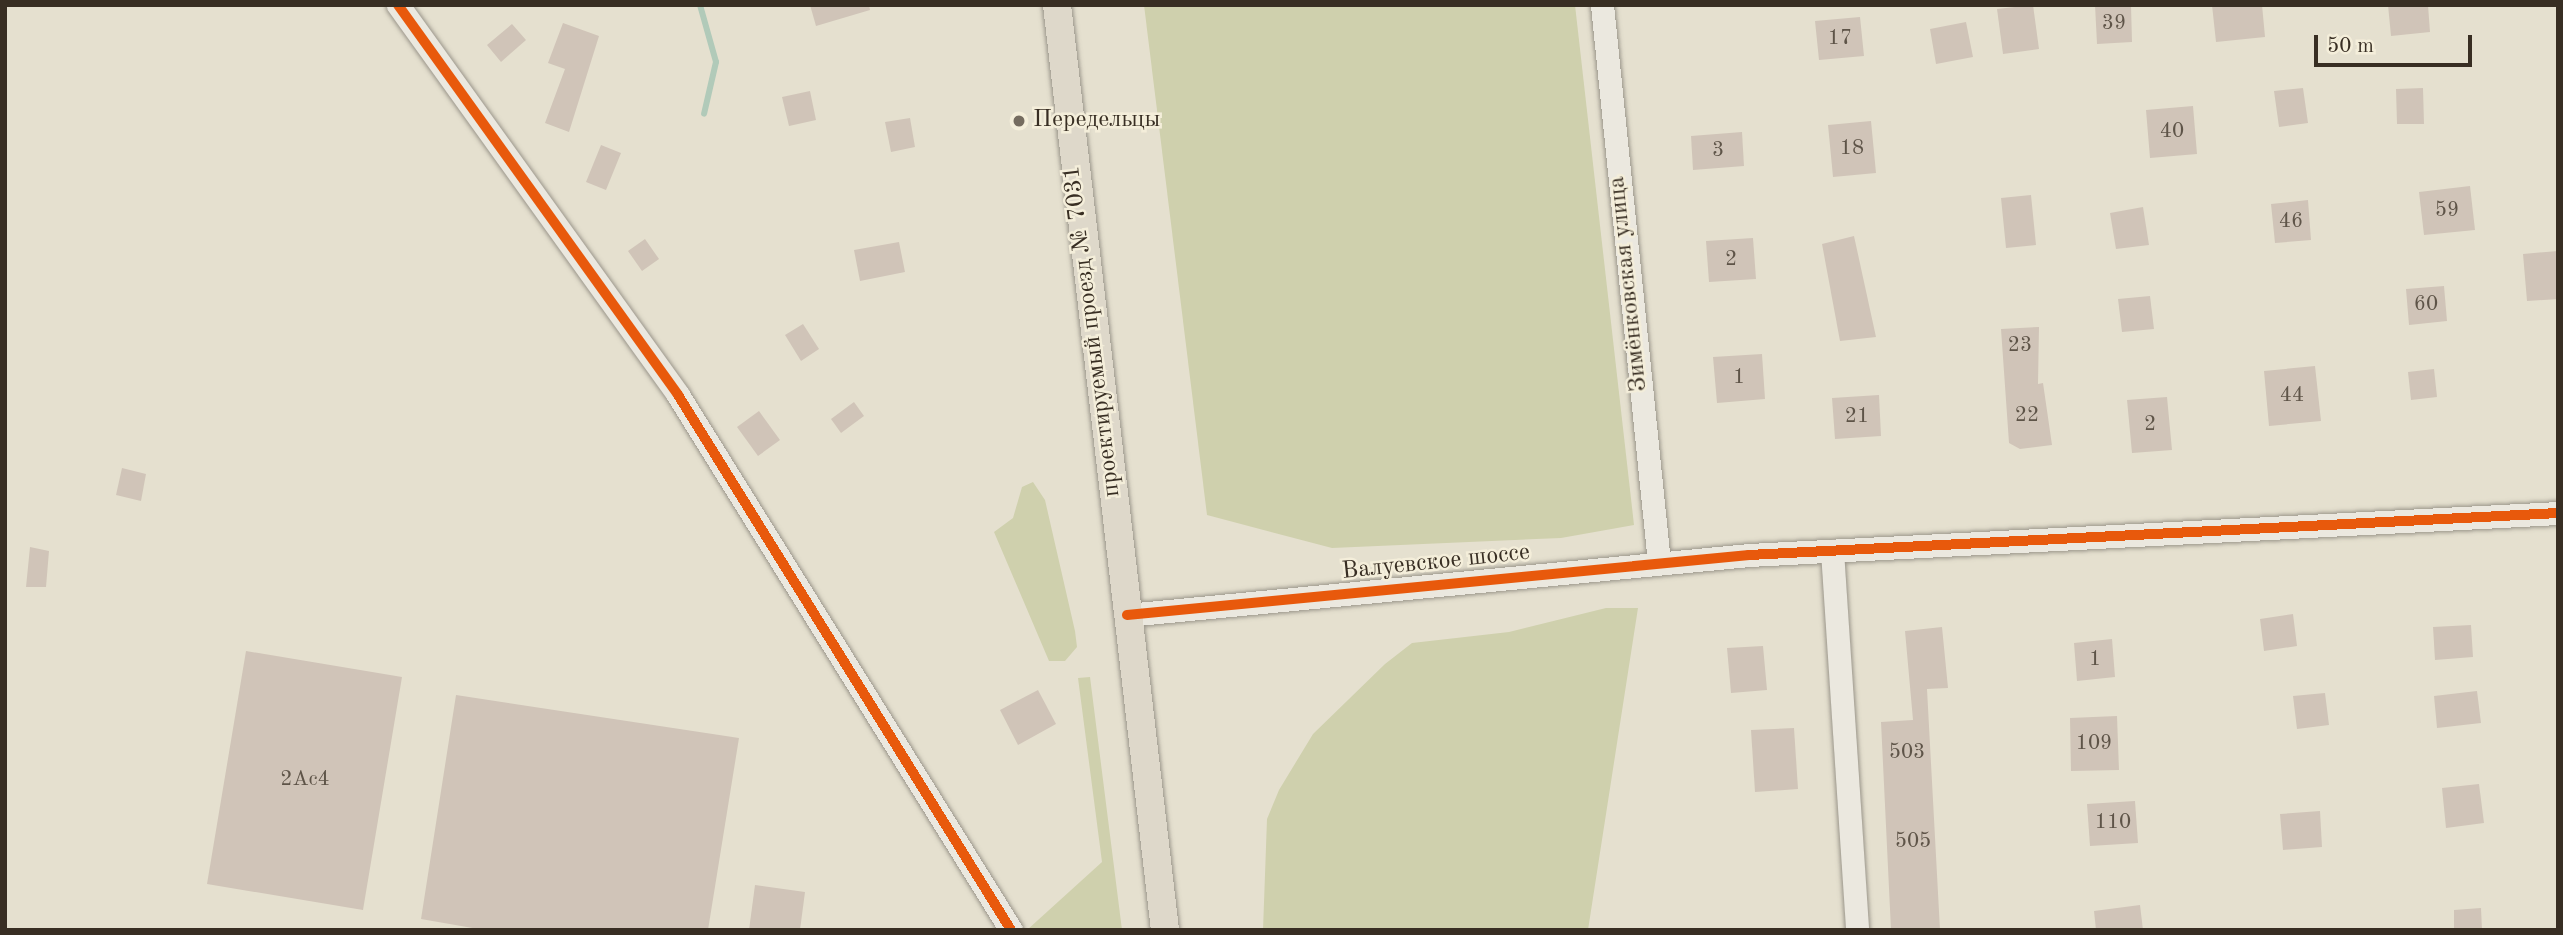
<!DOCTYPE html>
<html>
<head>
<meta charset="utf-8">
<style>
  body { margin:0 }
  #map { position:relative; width:2563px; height:935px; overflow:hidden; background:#e5e0cf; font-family:"Old Standard TT",serif }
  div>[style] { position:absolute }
  .green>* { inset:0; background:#cfd0ad }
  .stream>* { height:6px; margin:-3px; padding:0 3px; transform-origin:3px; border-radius:3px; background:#b1cab9 }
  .building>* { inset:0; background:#d0c4b8 }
  .roads { filter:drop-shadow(0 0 2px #9b968b) drop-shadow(0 0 2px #9b968b) }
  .minor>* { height:23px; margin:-11.5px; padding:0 11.5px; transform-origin:11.5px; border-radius:11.5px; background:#ebe8df }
  .major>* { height:28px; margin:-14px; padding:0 14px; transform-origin:14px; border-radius:14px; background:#ded8ca }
  .cycleway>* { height:10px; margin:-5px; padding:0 5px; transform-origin:5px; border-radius:5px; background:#e8590c }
  .dots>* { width:19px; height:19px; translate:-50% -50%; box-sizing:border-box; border:4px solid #f4eeda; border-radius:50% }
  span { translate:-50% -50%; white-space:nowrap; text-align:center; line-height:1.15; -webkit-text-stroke:5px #f4eeda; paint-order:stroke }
  .number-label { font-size:21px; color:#5e5448 }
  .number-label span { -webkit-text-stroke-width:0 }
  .poi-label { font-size:24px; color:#382e23 }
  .left { translate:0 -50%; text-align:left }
  .street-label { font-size:24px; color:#382e23 }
  .frame { position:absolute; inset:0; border:7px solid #382e23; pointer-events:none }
  .scale { position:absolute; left:2314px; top:35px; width:158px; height:32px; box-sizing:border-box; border:4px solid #382e23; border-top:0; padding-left:9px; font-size:21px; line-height:24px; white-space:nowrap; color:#382e23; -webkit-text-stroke:5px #f4eeda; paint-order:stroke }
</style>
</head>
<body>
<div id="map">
  <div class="green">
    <i style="clip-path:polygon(1144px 5px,1575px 5px,1634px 525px,1561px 538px,1332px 548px,1207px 515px)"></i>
    <i style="clip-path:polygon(1033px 482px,1045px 500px,1075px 631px,1077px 647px,1065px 661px,1049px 661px,994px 532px,1013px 518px,1022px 487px)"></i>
    <i style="clip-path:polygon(1606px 608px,1638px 608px,1588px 930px,1263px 930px,1267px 819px,1279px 790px,1313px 734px,1385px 664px,1412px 643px,1509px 632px)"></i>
    <i style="clip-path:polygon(1090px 677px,1122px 930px,1027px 930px,1102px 862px,1078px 678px)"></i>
  </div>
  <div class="stream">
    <i style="left:700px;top:5px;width:59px;rotate:74.3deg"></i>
    <i style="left:716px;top:62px;width:53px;rotate:103deg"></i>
  </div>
  <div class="building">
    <i style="clip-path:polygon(810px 5px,869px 5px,870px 10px,816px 26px)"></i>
    <i style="clip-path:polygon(2033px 5px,2039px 49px,2003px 54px,1997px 9px)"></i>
    <i style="clip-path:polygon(2095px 5px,2131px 5px,2132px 42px,2097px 44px)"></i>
    <i style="clip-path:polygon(2212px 5px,2262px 5px,2265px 37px,2216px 42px)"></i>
    <i style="clip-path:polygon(2388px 5px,2428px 5px,2430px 32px,2391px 36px)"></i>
    <i style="clip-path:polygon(1860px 17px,1864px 56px,1819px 60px,1815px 21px)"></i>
    <i style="clip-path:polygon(1966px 22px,1973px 57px,1936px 64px,1930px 29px)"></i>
    <i style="clip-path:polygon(563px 23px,599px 36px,569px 132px,545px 123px,565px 69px,548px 63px)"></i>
    <i style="clip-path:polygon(512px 24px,526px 40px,501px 62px,487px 45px)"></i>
    <i style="clip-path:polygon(2303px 88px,2308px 123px,2279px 127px,2274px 91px)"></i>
    <i style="clip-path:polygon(2423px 88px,2424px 124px,2397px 124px,2396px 89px)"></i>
    <i style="clip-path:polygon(810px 91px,816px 120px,789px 126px,782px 97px)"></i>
    <i style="clip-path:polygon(2193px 106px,2197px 154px,2150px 158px,2146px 110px)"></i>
    <i style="clip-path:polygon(910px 118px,915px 147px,891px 152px,885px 122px)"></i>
    <i style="clip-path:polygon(1871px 121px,1876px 173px,1833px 177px,1828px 125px)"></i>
    <i style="clip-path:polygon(1742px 132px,1744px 166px,1693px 170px,1691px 136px)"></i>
    <i style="clip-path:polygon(601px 145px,621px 153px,606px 190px,586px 182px)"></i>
    <i style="clip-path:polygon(2470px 186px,2475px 230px,2424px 235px,2419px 192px)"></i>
    <i style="clip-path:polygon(2031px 195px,2036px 245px,2006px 248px,2001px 198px)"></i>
    <i style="clip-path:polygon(2308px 200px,2311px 240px,2275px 243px,2271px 204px)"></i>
    <i style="clip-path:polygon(2143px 207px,2149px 245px,2116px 249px,2110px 213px)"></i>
    <i style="clip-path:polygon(1854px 236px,1876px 337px,1840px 341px,1822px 244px)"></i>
    <i style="clip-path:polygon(1753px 238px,1756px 279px,1709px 282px,1706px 241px)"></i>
    <i style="clip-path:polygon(645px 239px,659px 259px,642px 271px,628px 251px)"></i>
    <i style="clip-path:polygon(899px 242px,905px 272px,860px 281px,854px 250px)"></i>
    <i style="clip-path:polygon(2558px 251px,2558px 299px,2527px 301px,2523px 254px)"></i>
    <i style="clip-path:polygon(2444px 286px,2447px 321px,2409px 325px,2406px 289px)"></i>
    <i style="clip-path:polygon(2150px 296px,2154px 329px,2122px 332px,2118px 299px)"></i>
    <i style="clip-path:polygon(803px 324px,819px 349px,801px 361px,785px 335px)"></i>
    <i style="clip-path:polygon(2039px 327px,2038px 384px,2043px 383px,2052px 445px,2020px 449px,2009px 443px,2001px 329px)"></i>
    <i style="clip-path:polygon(1762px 354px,1765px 399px,1717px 403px,1713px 357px)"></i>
    <i style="clip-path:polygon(2315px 366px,2321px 421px,2269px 426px,2264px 371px)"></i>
    <i style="clip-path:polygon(2434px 369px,2437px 397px,2411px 400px,2408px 372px)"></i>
    <i style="clip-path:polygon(1879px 395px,1881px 436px,1835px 439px,1832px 398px)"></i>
    <i style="clip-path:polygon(2167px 397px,2172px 450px,2132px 453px,2127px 400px)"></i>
    <i style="clip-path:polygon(854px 402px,864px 416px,841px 433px,831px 419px)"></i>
    <i style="clip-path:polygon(759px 411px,780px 440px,758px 456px,737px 427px)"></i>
    <i style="clip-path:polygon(122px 468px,146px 474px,141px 501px,116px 495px)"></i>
    <i style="clip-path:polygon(30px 547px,49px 551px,46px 587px,26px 587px)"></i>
    <i style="clip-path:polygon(2293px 614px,2297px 646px,2264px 651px,2260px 619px)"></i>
    <i style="clip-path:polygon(2471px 625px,2473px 657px,2435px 660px,2433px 627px)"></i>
    <i style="clip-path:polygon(1942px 627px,1948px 688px,1927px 689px,1940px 930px,1891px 930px,1881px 722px,1913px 720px,1905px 631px)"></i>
    <i style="clip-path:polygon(2112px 639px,2115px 677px,2077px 681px,2074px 643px)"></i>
    <i style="clip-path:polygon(1763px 646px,1767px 690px,1731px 693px,1727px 648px)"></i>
    <i style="clip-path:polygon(246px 651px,402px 677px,363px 910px,207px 884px)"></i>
    <i style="clip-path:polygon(1038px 690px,1056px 724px,1018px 745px,1000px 710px)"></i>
    <i style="clip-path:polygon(2477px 691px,2481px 723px,2437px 728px,2434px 696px)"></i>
    <i style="clip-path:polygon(2325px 693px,2329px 725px,2297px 729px,2293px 696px)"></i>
    <i style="clip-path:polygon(456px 695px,739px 738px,708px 930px,484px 930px,421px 919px)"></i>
    <i style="clip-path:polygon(2117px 716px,2119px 770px,2071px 771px,2070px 718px)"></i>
    <i style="clip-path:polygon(1794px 728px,1798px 789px,1755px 792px,1751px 730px)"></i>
    <i style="clip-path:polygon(2479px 784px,2484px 823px,2446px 828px,2442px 788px)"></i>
    <i style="clip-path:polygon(2135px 801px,2138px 843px,2090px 846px,2087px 804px)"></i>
    <i style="clip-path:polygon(2320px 811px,2322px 847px,2283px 850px,2280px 814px)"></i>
    <i style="clip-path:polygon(755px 885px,805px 892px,800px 930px,749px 930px)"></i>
    <i style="clip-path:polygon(2140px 905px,2143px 930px,2096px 930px,2094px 911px)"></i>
    <i style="clip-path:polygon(2481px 908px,2482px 930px,2454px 930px,2454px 910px)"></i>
  </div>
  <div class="roads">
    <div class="minor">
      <i style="left:398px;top:5px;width:480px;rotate:54.3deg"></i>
      <i style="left:678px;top:395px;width:630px;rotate:58.1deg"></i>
      <i style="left:1602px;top:5px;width:560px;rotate:84.16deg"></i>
      <i style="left:1832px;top:551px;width:380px;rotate:86.2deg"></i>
      <i style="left:1127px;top:615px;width:625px;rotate:-5.51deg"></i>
      <i style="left:1749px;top:555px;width:810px;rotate:-2.97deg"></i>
    </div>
    <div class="major">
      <i style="left:1057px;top:5px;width:931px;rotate:83.34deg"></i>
    </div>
  </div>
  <div class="cycleway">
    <i style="left:398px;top:5px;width:480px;rotate:54.3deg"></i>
    <i style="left:678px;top:395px;width:630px;rotate:58.1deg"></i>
    <i style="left:1127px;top:615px;width:625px;rotate:-5.51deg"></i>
    <i style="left:1749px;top:555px;width:810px;rotate:-2.97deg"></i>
  </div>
  <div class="dots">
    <i style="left:1019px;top:121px;background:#756c5f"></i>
  </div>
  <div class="number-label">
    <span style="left:2114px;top:24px">39</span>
    <span style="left:1840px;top:39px">17</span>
    <span style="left:2172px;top:132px">40</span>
    <span style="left:1852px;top:149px">18</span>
    <span style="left:1718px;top:151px">3</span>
    <span style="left:2447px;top:211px">59</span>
    <span style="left:2291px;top:222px">46</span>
    <span style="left:1731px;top:260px">2</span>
    <span style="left:2426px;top:305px">60</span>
    <span style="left:2020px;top:346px">23</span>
    <span style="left:1739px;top:378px">1</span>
    <span style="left:2292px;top:396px">44</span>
    <span style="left:2027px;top:416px">22</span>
    <span style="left:1857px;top:417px">21</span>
    <span style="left:2150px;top:425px">2</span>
    <span style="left:2095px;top:660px">1</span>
    <span style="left:2094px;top:744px">109</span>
    <span style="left:1907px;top:753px">503</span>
    <span style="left:305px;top:780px">2Ас4</span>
    <span style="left:2113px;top:823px">110</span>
    <span style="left:1913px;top:842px">505</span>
  </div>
  <div class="poi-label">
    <span class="left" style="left:1033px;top:121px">Передельцы</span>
  </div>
  <div class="street-label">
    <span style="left:1629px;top:284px;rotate:-96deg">Зимёнковская улица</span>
    <span style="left:1093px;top:331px;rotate:-97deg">проектируемый проезд № 7031</span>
    <span style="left:1436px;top:563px;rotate:-6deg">Валуевское шоссе</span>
  </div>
  <div class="frame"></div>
  <div class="scale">50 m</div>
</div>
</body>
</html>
